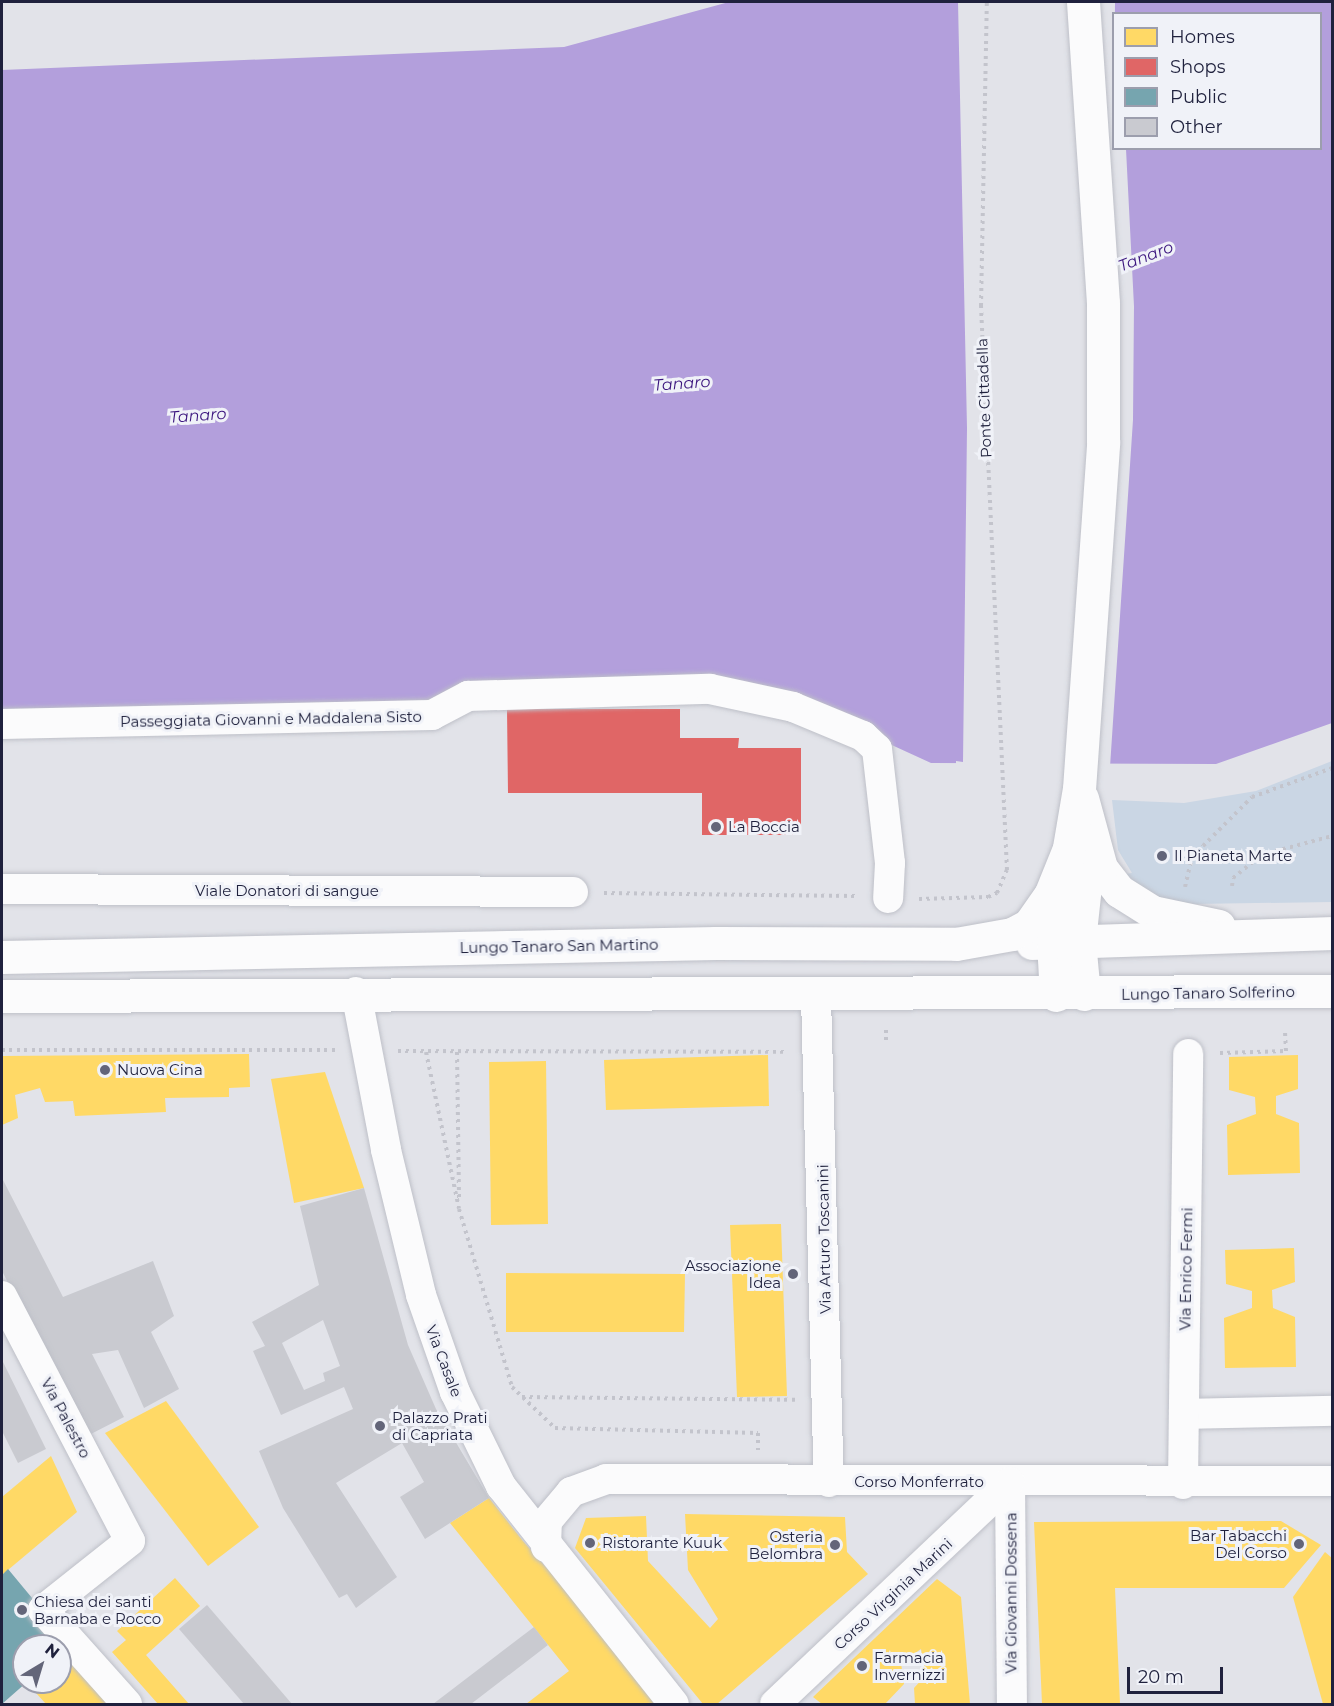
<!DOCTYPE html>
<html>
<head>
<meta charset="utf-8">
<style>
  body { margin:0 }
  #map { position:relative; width:1334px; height:1706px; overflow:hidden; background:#e2e3e9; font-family:Montserrat,sans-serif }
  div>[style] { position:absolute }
  .green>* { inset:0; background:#cad6e4 }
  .water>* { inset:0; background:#b39fdc }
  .pier>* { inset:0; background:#e2e3e9 }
  .homes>* { inset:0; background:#ffd966 }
  .shops>* { inset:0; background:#e06666 }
  .public>* { inset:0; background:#76a5af }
  .building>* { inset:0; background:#c9cad0 }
  .path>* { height:4px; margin-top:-2px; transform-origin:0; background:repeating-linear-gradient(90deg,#c3c4cc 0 3px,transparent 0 7.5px) }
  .roads { filter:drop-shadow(0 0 2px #bec0c8) drop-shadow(0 0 2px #bec0c8) }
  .street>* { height:30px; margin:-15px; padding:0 15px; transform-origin:15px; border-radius:15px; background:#fbfbfc }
  .secondary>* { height:33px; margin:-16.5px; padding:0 16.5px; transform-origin:16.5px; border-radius:16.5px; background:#fbfbfc }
  .dots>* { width:16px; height:16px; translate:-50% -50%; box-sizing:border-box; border:3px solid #f0f2f8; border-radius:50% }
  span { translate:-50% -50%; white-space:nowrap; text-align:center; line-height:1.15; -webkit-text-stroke:6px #f0f2f8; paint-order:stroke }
  .street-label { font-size:15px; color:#1f213d }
  .poi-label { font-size:15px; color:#1f213d }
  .left { translate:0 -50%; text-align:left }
  .right { translate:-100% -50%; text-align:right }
  .water-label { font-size:16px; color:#3a147e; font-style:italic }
  .frame { position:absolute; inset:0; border:3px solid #1f213d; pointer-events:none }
  .legend { position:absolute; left:1112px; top:12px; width:210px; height:138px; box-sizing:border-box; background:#f0f2f8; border:2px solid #9c9ead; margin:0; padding:8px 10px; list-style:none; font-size:18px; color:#1f213d }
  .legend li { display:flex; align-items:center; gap:12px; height:30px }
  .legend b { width:30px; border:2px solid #9c9ead }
  .north { position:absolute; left:12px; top:1634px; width:60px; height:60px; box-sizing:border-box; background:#f0f2f8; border:2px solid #9c9ead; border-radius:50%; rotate:38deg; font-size:16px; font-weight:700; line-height:24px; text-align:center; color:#1f213d }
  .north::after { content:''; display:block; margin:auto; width:21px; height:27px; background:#636579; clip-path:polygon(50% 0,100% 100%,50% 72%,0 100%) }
  .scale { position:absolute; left:1127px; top:1667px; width:96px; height:27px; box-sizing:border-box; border:3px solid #1f213d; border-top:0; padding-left:8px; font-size:18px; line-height:21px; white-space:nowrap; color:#1f213d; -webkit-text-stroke:4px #f0f2f8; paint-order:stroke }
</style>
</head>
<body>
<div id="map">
  <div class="green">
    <i style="clip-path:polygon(1332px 761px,1332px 902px,1194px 904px,1157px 898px,1119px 875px,1132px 873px,1118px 850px,1112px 800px,1184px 803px,1256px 791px)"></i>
  </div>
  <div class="water">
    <i style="clip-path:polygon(evenodd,729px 2px,1332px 2px,1332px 723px,1216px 764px,931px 763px,776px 692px,2px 710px,2px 70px,564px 47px,729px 2px,1114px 14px,1320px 14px,1320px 148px,1114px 148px,1114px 14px)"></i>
  </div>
  <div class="pier">
    <i style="clip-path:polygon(958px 2px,1115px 2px,1114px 148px,1126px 149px,1134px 306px,1133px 420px,1110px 767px,956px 767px,956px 761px,963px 762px,967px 428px)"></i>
  </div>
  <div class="homes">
    <i style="clip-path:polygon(249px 1054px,250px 1087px,229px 1088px,229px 1097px,165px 1098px,166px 1112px,75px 1116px,73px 1101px,45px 1102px,40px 1088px,15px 1095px,18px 1118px,2px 1125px,2px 1056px)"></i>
    <i style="clip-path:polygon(768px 1055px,769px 1106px,606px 1110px,604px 1060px)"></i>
    <i style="clip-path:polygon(1298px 1055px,1298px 1089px,1276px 1096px,1276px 1114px,1299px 1123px,1300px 1173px,1228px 1175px,1227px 1125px,1256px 1114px,1255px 1097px,1229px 1090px,1229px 1057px)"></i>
    <i style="clip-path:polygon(546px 1061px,548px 1224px,491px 1225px,489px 1062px)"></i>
    <i style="clip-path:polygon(325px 1072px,364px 1188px,294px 1203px,271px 1079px)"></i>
    <i style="clip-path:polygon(781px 1224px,787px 1396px,737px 1397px,730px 1225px)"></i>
    <i style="clip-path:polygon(1294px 1248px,1295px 1282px,1272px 1290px,1273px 1308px,1295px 1317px,1296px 1367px,1225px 1368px,1224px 1318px,1252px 1308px,1252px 1291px,1226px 1284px,1225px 1250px)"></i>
    <i style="clip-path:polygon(506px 1273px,685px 1274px,684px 1332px,506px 1332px)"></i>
    <i style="clip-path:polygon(166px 1401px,259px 1527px,208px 1566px,105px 1433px)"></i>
    <i style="clip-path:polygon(51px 1456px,77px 1512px,2px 1575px,2px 1497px)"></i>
    <i style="clip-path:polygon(489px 1498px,523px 1541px,665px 1704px,526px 1704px,569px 1671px,450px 1523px)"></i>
    <i style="clip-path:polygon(685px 1514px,845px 1517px,847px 1552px,868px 1574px,717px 1704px,703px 1704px,575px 1548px,586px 1518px,646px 1516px,648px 1561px,710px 1628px,718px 1619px,688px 1570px)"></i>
    <i style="clip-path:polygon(1281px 1521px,1321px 1545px,1284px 1588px,1115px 1588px,1120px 1704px,1042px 1704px,1034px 1522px)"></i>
    <i style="clip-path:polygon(1325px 1552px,1332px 1558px,1332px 1704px,1323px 1704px,1293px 1597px)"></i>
    <i style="clip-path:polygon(175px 1578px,200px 1606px,146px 1655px,189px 1704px,158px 1704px,112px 1652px,126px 1640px,117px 1631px)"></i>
    <i style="clip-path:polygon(937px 1579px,961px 1597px,970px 1704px,915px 1704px,914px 1688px,925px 1676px,921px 1649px,901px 1663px,904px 1684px,885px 1704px,822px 1704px,813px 1697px)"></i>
    <i style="clip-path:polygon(74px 1659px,116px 1704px,46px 1704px,36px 1693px,49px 1682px,60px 1682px,60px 1672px)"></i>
  </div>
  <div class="shops">
    <i style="clip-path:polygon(507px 709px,680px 709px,680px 738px,739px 738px,738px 748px,801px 748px,801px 835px,702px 835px,702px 793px,508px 793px)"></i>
  </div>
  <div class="public">
    <i style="clip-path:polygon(8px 1569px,71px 1645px,60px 1654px,60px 1646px,24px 1646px,27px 1682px,2px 1704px,2px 1575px)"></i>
  </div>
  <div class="building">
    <i style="clip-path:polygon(2px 1178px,63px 1297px,153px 1261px,174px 1316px,151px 1332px,179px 1389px,144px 1408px,118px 1350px,92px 1354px,124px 1417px,87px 1436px,2px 1271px)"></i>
    <i style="clip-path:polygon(evenodd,364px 1188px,408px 1345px,436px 1409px,489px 1498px,425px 1539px,400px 1497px,424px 1482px,402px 1443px,336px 1483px,397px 1577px,356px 1608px,347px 1594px,339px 1598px,283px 1508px,259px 1451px,353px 1409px,344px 1387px,281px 1415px,253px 1351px,265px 1346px,252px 1322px,319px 1285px,300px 1206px,364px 1188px,323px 1320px,340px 1366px,323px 1373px,325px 1381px,304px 1390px,282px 1343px,323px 1320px)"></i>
    <i style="clip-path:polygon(2px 1360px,46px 1449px,18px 1463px,2px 1431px)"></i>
    <i style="clip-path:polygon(207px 1605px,292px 1704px,244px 1704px,179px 1629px)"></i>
    <i style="clip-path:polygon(534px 1627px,548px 1645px,471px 1704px,433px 1704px)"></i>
  </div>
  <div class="path">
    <i style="left:1232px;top:886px;width:8px;rotate:-83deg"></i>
    <i style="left:1233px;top:878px;width:36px;rotate:-39deg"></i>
    <i style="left:1261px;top:855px;width:73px;rotate:-15deg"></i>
    <i style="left:1185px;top:887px;width:23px;rotate:-77deg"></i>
    <i style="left:1190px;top:865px;width:23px;rotate:-56deg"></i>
    <i style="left:1203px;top:846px;width:69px;rotate:-45deg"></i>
    <i style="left:1252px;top:797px;width:85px;rotate:-19.9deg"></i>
    <i style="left:604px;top:893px;width:253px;rotate:0.7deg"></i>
    <i style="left:919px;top:899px;width:69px;rotate:-1.7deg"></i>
    <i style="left:988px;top:897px;width:10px;rotate:-24deg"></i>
    <i style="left:997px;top:893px;width:25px;rotate:-67deg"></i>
    <i style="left:1007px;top:870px;width:565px;rotate:-92.64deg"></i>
    <i style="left:981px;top:306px;width:304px;rotate:-88.9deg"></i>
    <i style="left:886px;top:1040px;width:15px;rotate:-90deg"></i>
    <i style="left:2px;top:1050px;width:335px"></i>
    <i style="left:398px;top:1051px;width:389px;rotate:0.1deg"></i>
    <i style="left:426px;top:1052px;width:160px;rotate:78.1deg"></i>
    <i style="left:459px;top:1209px;width:186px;rotate:73.4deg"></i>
    <i style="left:512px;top:1387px;width:59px;rotate:43.6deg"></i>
    <i style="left:555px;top:1428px;width:203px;rotate:1.4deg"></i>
    <i style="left:758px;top:1433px;width:17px;rotate:90deg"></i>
    <i style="left:457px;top:1052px;width:146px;rotate:89.2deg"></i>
    <i style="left:1220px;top:1053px;width:66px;rotate:-1.7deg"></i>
    <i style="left:1286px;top:1051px;width:19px;rotate:-93deg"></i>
    <i style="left:522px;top:1397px;width:273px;rotate:0.6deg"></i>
  </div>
  <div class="roads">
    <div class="street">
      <i style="left:2px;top:724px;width:430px;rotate:-1.2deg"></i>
      <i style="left:432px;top:715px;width:41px;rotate:-27.8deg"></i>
      <i style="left:468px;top:696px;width:242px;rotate:-1.7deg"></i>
      <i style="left:710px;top:689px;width:85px;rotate:12.2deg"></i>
      <i style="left:793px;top:707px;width:76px;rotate:22.5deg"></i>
      <i style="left:863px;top:736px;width:19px;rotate:43deg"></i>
      <i style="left:877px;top:749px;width:115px;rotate:83.5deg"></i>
      <i style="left:890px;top:863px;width:35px;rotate:93deg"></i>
      <i style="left:2px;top:889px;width:571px;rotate:0.3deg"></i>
      <i style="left:356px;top:992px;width:161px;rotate:79.2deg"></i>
      <i style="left:386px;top:1150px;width:149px;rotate:76.4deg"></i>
      <i style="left:421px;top:1295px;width:103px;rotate:70.7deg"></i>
      <i style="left:455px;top:1392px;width:105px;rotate:63.9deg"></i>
      <i style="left:501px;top:1486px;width:278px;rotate:51.6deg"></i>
      <i style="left:816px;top:996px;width:486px;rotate:88.5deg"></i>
      <i style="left:2px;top:1296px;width:276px;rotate:62.4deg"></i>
      <i style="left:130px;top:1541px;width:111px;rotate:141.6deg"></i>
      <i style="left:43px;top:1610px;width:126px;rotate:48.2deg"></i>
      <i style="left:1184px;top:1414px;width:148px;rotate:-1.2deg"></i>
      <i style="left:1010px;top:1482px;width:222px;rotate:89.5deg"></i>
      <i style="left:1183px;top:1484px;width:430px;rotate:-89.3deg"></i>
      <i style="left:546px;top:1547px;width:26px;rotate:-88deg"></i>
      <i style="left:547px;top:1521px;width:38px;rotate:-50deg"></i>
      <i style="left:571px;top:1492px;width:37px;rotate:-20deg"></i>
      <i style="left:606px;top:1479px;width:726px;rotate:0.16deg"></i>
      <i style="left:775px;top:1704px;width:323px;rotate:-43.4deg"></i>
    </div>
    <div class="secondary">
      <i style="left:1082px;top:798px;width:73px;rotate:74.8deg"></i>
      <i style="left:1101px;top:868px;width:29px;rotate:52deg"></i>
      <i style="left:1119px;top:891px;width:39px;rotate:32deg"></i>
      <i style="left:1152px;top:912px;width:68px;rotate:11.8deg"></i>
      <i style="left:1032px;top:943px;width:300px;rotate:-1.9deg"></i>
      <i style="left:2px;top:957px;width:714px;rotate:-1.12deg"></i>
      <i style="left:716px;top:943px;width:240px;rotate:0.2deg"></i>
      <i style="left:956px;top:944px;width:57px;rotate:-10.1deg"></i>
      <i style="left:1012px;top:934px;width:19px;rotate:-28deg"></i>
      <i style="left:1029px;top:925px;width:39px;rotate:-55deg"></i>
      <i style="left:1051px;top:893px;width:45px;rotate:-68deg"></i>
      <i style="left:1084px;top:994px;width:53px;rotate:-95.4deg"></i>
      <i style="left:1079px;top:941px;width:93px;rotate:-83.8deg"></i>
      <i style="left:1056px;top:995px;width:53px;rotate:-93.2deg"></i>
      <i style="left:1053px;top:942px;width:155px;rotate:-80.4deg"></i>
      <i style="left:1079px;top:789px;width:348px;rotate:-86deg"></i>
      <i style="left:1103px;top:442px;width:139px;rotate:-90deg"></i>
      <i style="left:1103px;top:303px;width:302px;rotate:-93.8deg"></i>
      <i style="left:2px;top:996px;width:1330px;rotate:-0.22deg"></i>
    </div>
  </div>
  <div class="dots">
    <i style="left:716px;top:827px;background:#636579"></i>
    <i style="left:1162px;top:856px;background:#636579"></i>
    <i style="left:105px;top:1070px;background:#636579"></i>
    <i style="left:793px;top:1274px;background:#636579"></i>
    <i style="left:380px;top:1426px;background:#636579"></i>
    <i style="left:590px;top:1543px;background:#636579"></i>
    <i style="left:1299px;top:1544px;background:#636579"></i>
    <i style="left:835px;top:1545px;background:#636579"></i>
    <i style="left:22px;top:1610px;background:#636579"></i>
    <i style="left:862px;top:1666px;background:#636579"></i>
  </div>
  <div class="street-label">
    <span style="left:984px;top:398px;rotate:-92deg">Ponte Cittadella</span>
    <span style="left:271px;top:719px;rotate:-1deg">Passeggiata Giovanni e Maddalena Sisto</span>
    <span style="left:287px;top:891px">Viale Donatori di sangue</span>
    <span style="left:559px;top:946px;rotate:-1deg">Lungo Tanaro San Martino</span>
    <span style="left:1208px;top:993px;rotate:-1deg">Lungo Tanaro Solferino</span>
    <span style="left:824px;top:1239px;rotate:-91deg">Via Arturo Toscanini</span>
    <span style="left:1186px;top:1269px;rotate:-89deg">Via Enrico Fermi</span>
    <span style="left:444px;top:1361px;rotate:69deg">Via Casale</span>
    <span style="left:66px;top:1418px;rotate:62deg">Via Palestro</span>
    <span style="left:919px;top:1482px">Corso Monferrato</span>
    <span style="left:1011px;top:1593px;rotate:-90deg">Via Giovanni Dossena</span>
    <span style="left:893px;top:1594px;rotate:-43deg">Corso Virginia Marini</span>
  </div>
  <div class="poi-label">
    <span class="left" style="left:728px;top:827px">La Boccia</span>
    <span class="left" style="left:1174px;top:856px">Il Pianeta Marte</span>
    <span class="left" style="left:117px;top:1070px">Nuova Cina</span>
    <span class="right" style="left:781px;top:1274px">Associazione<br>Idea</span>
    <span class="left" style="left:392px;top:1426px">Palazzo Prati<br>di Capriata</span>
    <span class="right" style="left:1287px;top:1544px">Bar Tabacchi<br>Del Corso</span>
    <span class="right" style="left:823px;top:1545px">Osteria<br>Belombra</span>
    <span class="left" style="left:602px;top:1543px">Ristorante Kuuk</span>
    <span class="left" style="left:34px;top:1610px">Chiesa dei santi<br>Barnaba e Rocco</span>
    <span class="left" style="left:874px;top:1666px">Farmacia<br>Invernizzi</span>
  </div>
  <div class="water-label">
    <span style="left:1146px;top:257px;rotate:-21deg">Tanaro</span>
    <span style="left:682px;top:384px;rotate:-4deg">Tanaro</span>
    <span style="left:198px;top:416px;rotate:-4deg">Tanaro</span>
  </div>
  <div class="frame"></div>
  <ul class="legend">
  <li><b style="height:16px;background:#ffd966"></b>Homes</li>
  <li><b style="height:16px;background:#e06666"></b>Shops</li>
  <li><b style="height:16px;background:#76a5af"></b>Public</li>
  <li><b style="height:16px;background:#c9cad0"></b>Other</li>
  </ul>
  <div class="north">N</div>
  <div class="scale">20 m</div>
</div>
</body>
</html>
